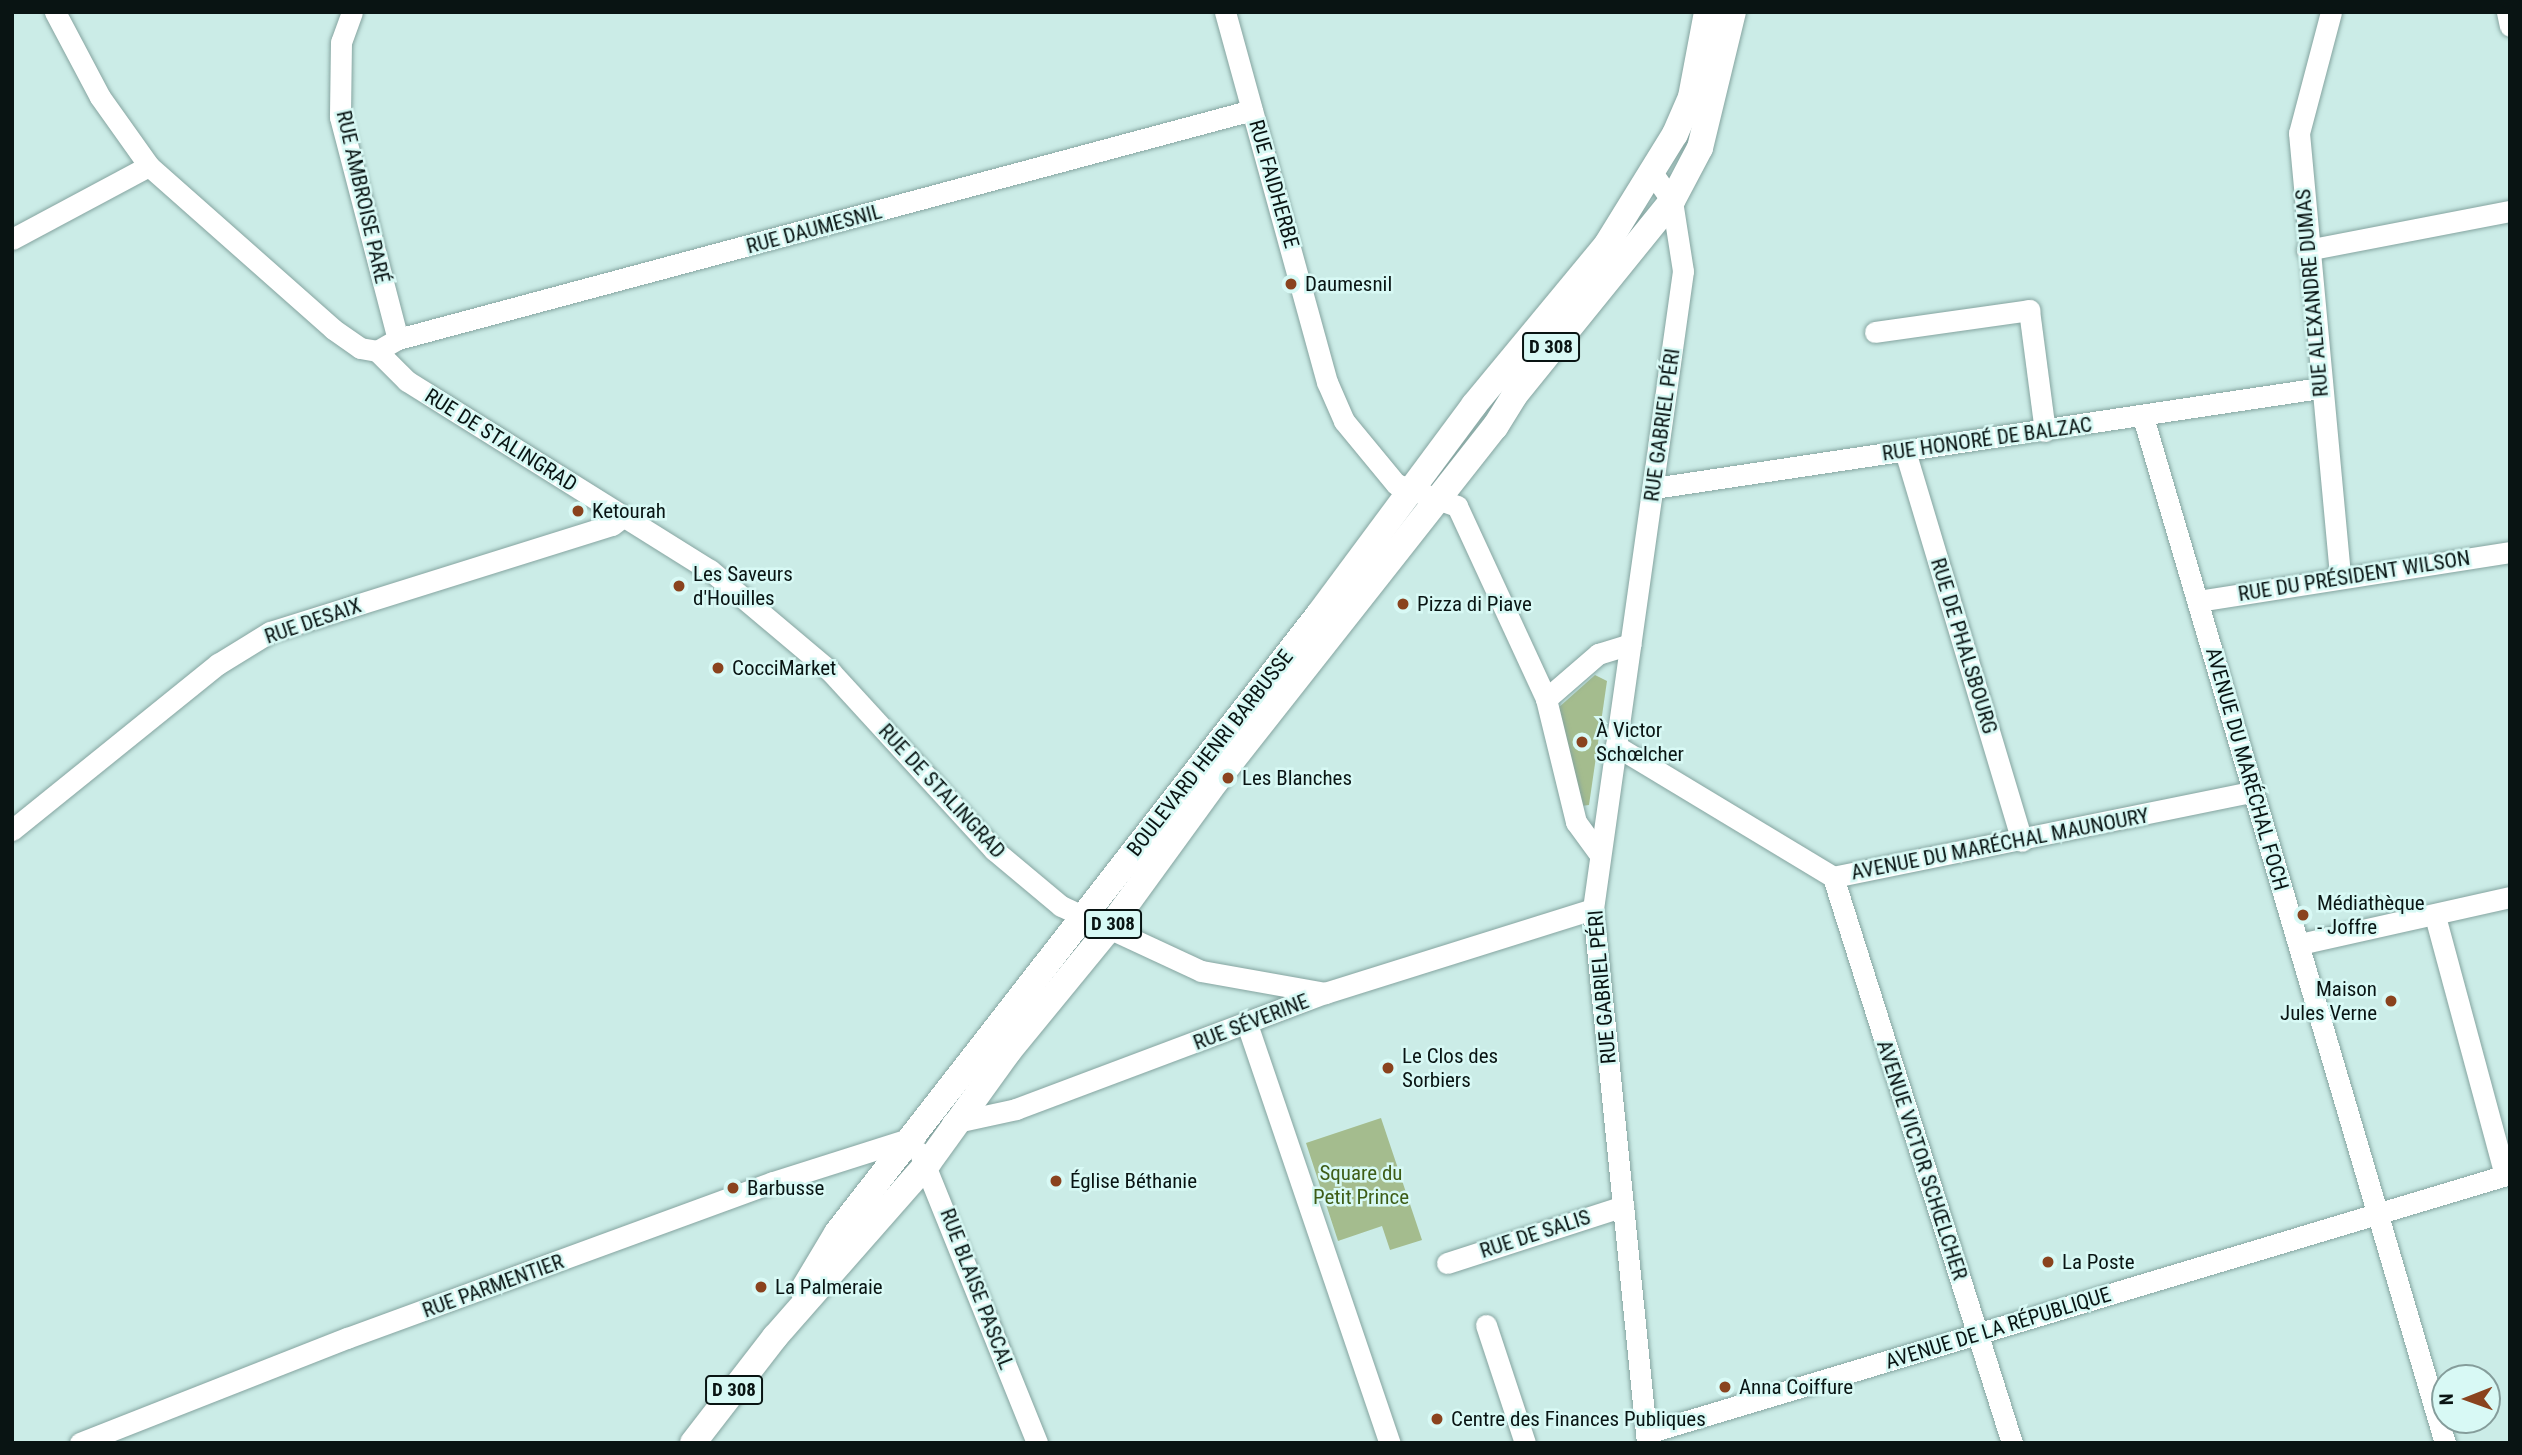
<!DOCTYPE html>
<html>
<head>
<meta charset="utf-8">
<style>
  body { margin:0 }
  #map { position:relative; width:2522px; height:1455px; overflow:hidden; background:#cbece7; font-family:"Roboto Condensed",sans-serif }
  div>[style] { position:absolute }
  .green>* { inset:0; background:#a4bc8e }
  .roads { filter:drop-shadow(0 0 2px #85a4a0) drop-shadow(0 0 2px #85a4a0) }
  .minor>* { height:21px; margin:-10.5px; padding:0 10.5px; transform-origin:10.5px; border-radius:10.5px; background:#fff }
  .major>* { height:26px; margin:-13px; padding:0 13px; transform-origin:13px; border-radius:13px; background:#fff }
  .dots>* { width:19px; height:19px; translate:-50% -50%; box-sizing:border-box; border:4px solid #d8f9f5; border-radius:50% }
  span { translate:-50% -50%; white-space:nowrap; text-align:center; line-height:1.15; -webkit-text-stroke:5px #d8f9f5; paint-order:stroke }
  .shield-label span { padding:2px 5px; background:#d8f9f5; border:2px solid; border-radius:5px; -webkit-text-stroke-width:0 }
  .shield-label { font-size:19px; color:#091413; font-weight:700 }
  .street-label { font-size:21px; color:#091413 }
  .poi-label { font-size:21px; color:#091413 }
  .left { translate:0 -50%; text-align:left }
  .right { translate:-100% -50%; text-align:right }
  .park-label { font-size:21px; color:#3e5d17 }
  .frame { position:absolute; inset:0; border:14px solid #091413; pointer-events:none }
  .north { position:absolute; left:2431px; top:1364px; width:70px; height:70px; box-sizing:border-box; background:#d8f9f5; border:2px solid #859d9b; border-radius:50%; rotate:269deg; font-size:19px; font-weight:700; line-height:28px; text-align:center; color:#091413 }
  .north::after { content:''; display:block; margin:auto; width:24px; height:32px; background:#8a431e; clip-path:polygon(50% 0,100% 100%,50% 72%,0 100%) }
</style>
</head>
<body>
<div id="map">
  <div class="green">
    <i style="clip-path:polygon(1595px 675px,1607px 681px,1589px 805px,1581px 806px,1558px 708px)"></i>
    <i style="clip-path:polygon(1381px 1118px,1422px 1240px,1390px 1250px,1382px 1226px,1338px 1241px,1306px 1143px)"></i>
  </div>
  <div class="roads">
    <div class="minor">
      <i style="left:55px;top:12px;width:96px;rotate:62.1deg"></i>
      <i style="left:100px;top:97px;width:85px;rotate:54.6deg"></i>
      <i style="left:149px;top:166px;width:246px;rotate:41.5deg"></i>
      <i style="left:333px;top:329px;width:33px;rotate:35deg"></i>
      <i style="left:360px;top:348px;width:17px;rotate:10deg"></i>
      <i style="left:377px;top:351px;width:42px;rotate:45deg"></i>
      <i style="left:407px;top:381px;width:357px;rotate:32deg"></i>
      <i style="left:710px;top:570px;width:158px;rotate:40.1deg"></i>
      <i style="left:831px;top:672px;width:241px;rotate:47.5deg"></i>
      <i style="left:994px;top:850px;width:87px;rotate:39.9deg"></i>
      <i style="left:1061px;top:906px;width:154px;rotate:24.9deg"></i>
      <i style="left:1201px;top:971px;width:126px;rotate:10.1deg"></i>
      <i style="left:352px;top:12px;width:32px;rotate:110deg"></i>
      <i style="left:341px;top:42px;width:75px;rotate:90.8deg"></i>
      <i style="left:340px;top:117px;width:229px;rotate:75.4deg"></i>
      <i style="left:1225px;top:12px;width:384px;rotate:74.6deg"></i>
      <i style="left:1327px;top:382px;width:43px;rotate:66.4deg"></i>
      <i style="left:1344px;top:421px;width:82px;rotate:50.5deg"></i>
      <i style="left:1396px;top:484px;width:65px;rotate:19.8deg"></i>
      <i style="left:1457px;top:506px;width:213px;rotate:65.2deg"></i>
      <i style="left:1546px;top:699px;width:127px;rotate:76.3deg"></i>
      <i style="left:1576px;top:822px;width:37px;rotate:54deg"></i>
      <i style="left:2331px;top:12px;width:125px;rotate:104.8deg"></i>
      <i style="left:2299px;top:133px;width:447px;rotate:84.7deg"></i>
      <i style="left:2507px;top:12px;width:14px;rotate:78deg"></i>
      <i style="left:12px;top:239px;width:155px;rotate:-28.1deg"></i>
      <i style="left:2307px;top:250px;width:207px;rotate:-10.9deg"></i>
      <i style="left:1875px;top:332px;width:156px;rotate:-8.1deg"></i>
      <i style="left:2029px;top:310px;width:122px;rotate:82.5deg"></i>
      <i style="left:377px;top:351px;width:24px;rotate:-30deg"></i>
      <i style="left:398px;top:339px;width:884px;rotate:-15.01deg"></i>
      <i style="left:2143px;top:417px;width:1070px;rotate:73.6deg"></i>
      <i style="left:1905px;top:451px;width:407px;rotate:73.3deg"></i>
      <i style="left:1654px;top:488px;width:673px;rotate:-8.54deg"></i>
      <i style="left:2198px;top:601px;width:316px;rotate:-8.9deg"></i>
      <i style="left:1546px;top:699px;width:69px;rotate:-40.9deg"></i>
      <i style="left:1598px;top:654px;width:34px;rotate:-17deg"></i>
      <i style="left:1616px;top:746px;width:253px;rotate:31.1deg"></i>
      <i style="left:1833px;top:877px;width:427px;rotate:-11.5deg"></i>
      <i style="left:12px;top:830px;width:265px;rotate:-38.9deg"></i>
      <i style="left:218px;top:664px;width:61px;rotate:-31.6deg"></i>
      <i style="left:270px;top:632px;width:358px;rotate:-17.4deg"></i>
      <i style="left:612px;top:525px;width:15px;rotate:-37deg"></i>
      <i style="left:1833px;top:877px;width:594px;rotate:72.45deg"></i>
      <i style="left:2435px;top:916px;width:268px;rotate:74.9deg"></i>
      <i style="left:2300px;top:944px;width:215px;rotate:-12.6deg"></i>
      <i style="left:1247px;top:1024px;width:443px;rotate:71.2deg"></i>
      <i style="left:952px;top:1123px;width:66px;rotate:-12.3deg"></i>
      <i style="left:1016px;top:1109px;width:330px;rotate:-20.6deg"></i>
      <i style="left:1325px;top:993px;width:281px;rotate:-17.4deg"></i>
      <i style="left:920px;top:1153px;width:313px;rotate:68deg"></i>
      <i style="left:1447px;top:1263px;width:185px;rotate:-17.9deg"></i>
      <i style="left:1486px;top:1325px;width:124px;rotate:71.7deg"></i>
      <i style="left:1647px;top:1433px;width:901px;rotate:-16.71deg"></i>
      <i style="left:80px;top:1443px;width:287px;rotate:-21.5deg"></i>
      <i style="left:347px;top:1338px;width:454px;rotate:-20.1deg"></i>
      <i style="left:773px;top:1182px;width:149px;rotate:-17.6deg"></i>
      <i style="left:1647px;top:1443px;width:537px;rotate:-95.77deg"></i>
      <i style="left:1593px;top:909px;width:644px;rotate:-81.97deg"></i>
      <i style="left:1683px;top:271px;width:71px;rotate:-98.9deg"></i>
      <i style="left:1672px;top:201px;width:33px;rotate:-125deg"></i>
    </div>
    <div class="major">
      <i style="left:803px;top:1290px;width:66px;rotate:-59.2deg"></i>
      <i style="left:837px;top:1233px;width:785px;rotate:-52.09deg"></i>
      <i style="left:1319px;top:614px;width:260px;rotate:-53.4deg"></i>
      <i style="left:1474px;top:405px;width:209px;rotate:-50.4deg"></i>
      <i style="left:1607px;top:244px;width:129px;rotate:-58.3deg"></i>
      <i style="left:1675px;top:134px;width:40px;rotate:-66.6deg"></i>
      <i style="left:1691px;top:97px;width:86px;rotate:-79.3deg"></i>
      <i style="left:693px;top:1443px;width:134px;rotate:-52.3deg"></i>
      <i style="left:775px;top:1337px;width:232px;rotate:-48.7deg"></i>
      <i style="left:928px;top:1163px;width:137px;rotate:-54.2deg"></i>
      <i style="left:1008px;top:1052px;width:156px;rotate:-50.7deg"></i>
      <i style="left:1107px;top:931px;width:185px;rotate:-54deg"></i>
      <i style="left:1216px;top:781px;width:451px;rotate:-51.8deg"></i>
      <i style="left:1495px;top:427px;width:36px;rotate:-58deg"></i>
      <i style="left:1514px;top:396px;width:251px;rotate:-51deg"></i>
      <i style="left:1672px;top:201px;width:60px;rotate:-62.2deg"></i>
      <i style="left:1700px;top:148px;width:140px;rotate:-76.4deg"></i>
    </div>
  </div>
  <div class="dots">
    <i style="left:1291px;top:284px;background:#8a431e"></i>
    <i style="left:578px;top:511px;background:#8a431e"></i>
    <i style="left:679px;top:586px;background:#8a431e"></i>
    <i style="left:1403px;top:604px;background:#8a431e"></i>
    <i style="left:718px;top:668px;background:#8a431e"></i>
    <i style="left:1582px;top:742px;background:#8a431e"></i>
    <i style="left:1228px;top:778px;background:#8a431e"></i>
    <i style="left:2303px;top:915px;background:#8a431e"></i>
    <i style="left:2391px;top:1001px;background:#8a431e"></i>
    <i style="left:1388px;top:1068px;background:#8a431e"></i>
    <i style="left:1056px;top:1181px;background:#8a431e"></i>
    <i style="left:733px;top:1188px;background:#8a431e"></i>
    <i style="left:2048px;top:1262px;background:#8a431e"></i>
    <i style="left:761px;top:1287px;background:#8a431e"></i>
    <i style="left:1725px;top:1387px;background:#8a431e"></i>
    <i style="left:1437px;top:1419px;background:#8a431e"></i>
  </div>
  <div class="shield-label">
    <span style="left:1551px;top:347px">D 308</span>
    <span style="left:1113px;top:924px">D 308</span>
    <span style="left:734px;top:1390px">D 308</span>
  </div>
  <div class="street-label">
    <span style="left:1274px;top:184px;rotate:74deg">RUE FAIDHERBE</span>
    <span style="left:363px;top:197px;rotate:77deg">RUE AMBROISE PARÉ</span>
    <span style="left:814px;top:229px;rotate:-15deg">RUE DAUMESNIL</span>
    <span style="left:2312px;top:293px;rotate:-95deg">RUE ALEXANDRE DUMAS</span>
    <span style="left:1662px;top:425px;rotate:-82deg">RUE GABRIEL PÉRI</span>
    <span style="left:1987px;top:439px;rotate:-8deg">RUE HONORÉ DE BALZAC</span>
    <span style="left:501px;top:440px;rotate:32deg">RUE DE STALINGRAD</span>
    <span style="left:2354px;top:576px;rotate:-9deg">RUE DU PRÉSIDENT WILSON</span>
    <span style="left:313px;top:621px;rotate:-19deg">RUE DESAIX</span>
    <span style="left:1964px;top:646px;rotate:73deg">RUE DE PHALSBOURG</span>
    <span style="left:1210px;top:753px;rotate:-52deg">BOULEVARD HENRI BARBUSSE</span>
    <span style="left:2247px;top:769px;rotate:74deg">AVENUE DU MARÉCHAL FOCH</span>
    <span style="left:942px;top:791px;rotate:47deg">RUE DE STALINGRAD</span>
    <span style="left:2000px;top:844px;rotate:-11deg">AVENUE DU MARÉCHAL MAUNOURY</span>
    <span style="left:1602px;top:987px;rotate:-95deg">RUE GABRIEL PÉRI</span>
    <span style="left:1251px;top:1022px;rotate:-21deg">RUE SÉVERINE</span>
    <span style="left:1922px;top:1160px;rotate:72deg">AVENUE VICTOR SCHŒLCHER</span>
    <span style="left:1535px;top:1234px;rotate:-18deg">RUE DE SALIS</span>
    <span style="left:493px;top:1286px;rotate:-20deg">RUE PARMENTIER</span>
    <span style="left:977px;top:1289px;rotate:69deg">RUE BLAISE PASCAL</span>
    <span style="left:1998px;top:1328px;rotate:-17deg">AVENUE DE LA RÉPUBLIQUE</span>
  </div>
  <div class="poi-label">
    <span class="left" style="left:1305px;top:284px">Daumesnil</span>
    <span class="left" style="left:592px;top:511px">Ketourah</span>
    <span class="left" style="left:693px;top:586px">Les Saveurs<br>d'Houilles</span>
    <span class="left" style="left:1417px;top:604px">Pizza di Piave</span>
    <span class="left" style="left:732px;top:668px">CocciMarket</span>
    <span class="left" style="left:1596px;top:742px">À Victor<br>Schœlcher</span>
    <span class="left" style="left:1242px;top:778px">Les Blanches</span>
    <span class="left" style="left:2317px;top:915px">Médiathèque<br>- Joffre</span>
    <span class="right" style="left:2377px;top:1001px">Maison<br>Jules Verne</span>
    <span class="left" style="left:1402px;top:1068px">Le Clos des<br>Sorbiers</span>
    <span class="left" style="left:1070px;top:1181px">Église Béthanie</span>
    <span class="left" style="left:747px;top:1188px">Barbusse</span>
    <span class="left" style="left:2062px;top:1262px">La Poste</span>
    <span class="left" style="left:775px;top:1287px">La Palmeraie</span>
    <span class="left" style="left:1739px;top:1387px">Anna Coiffure</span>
    <span class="left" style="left:1451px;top:1419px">Centre des Finances Publiques</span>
  </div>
  <div class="park-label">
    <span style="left:1361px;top:1185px">Square du<br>Petit Prince</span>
  </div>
  <div class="frame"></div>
  <div class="north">N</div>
</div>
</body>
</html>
